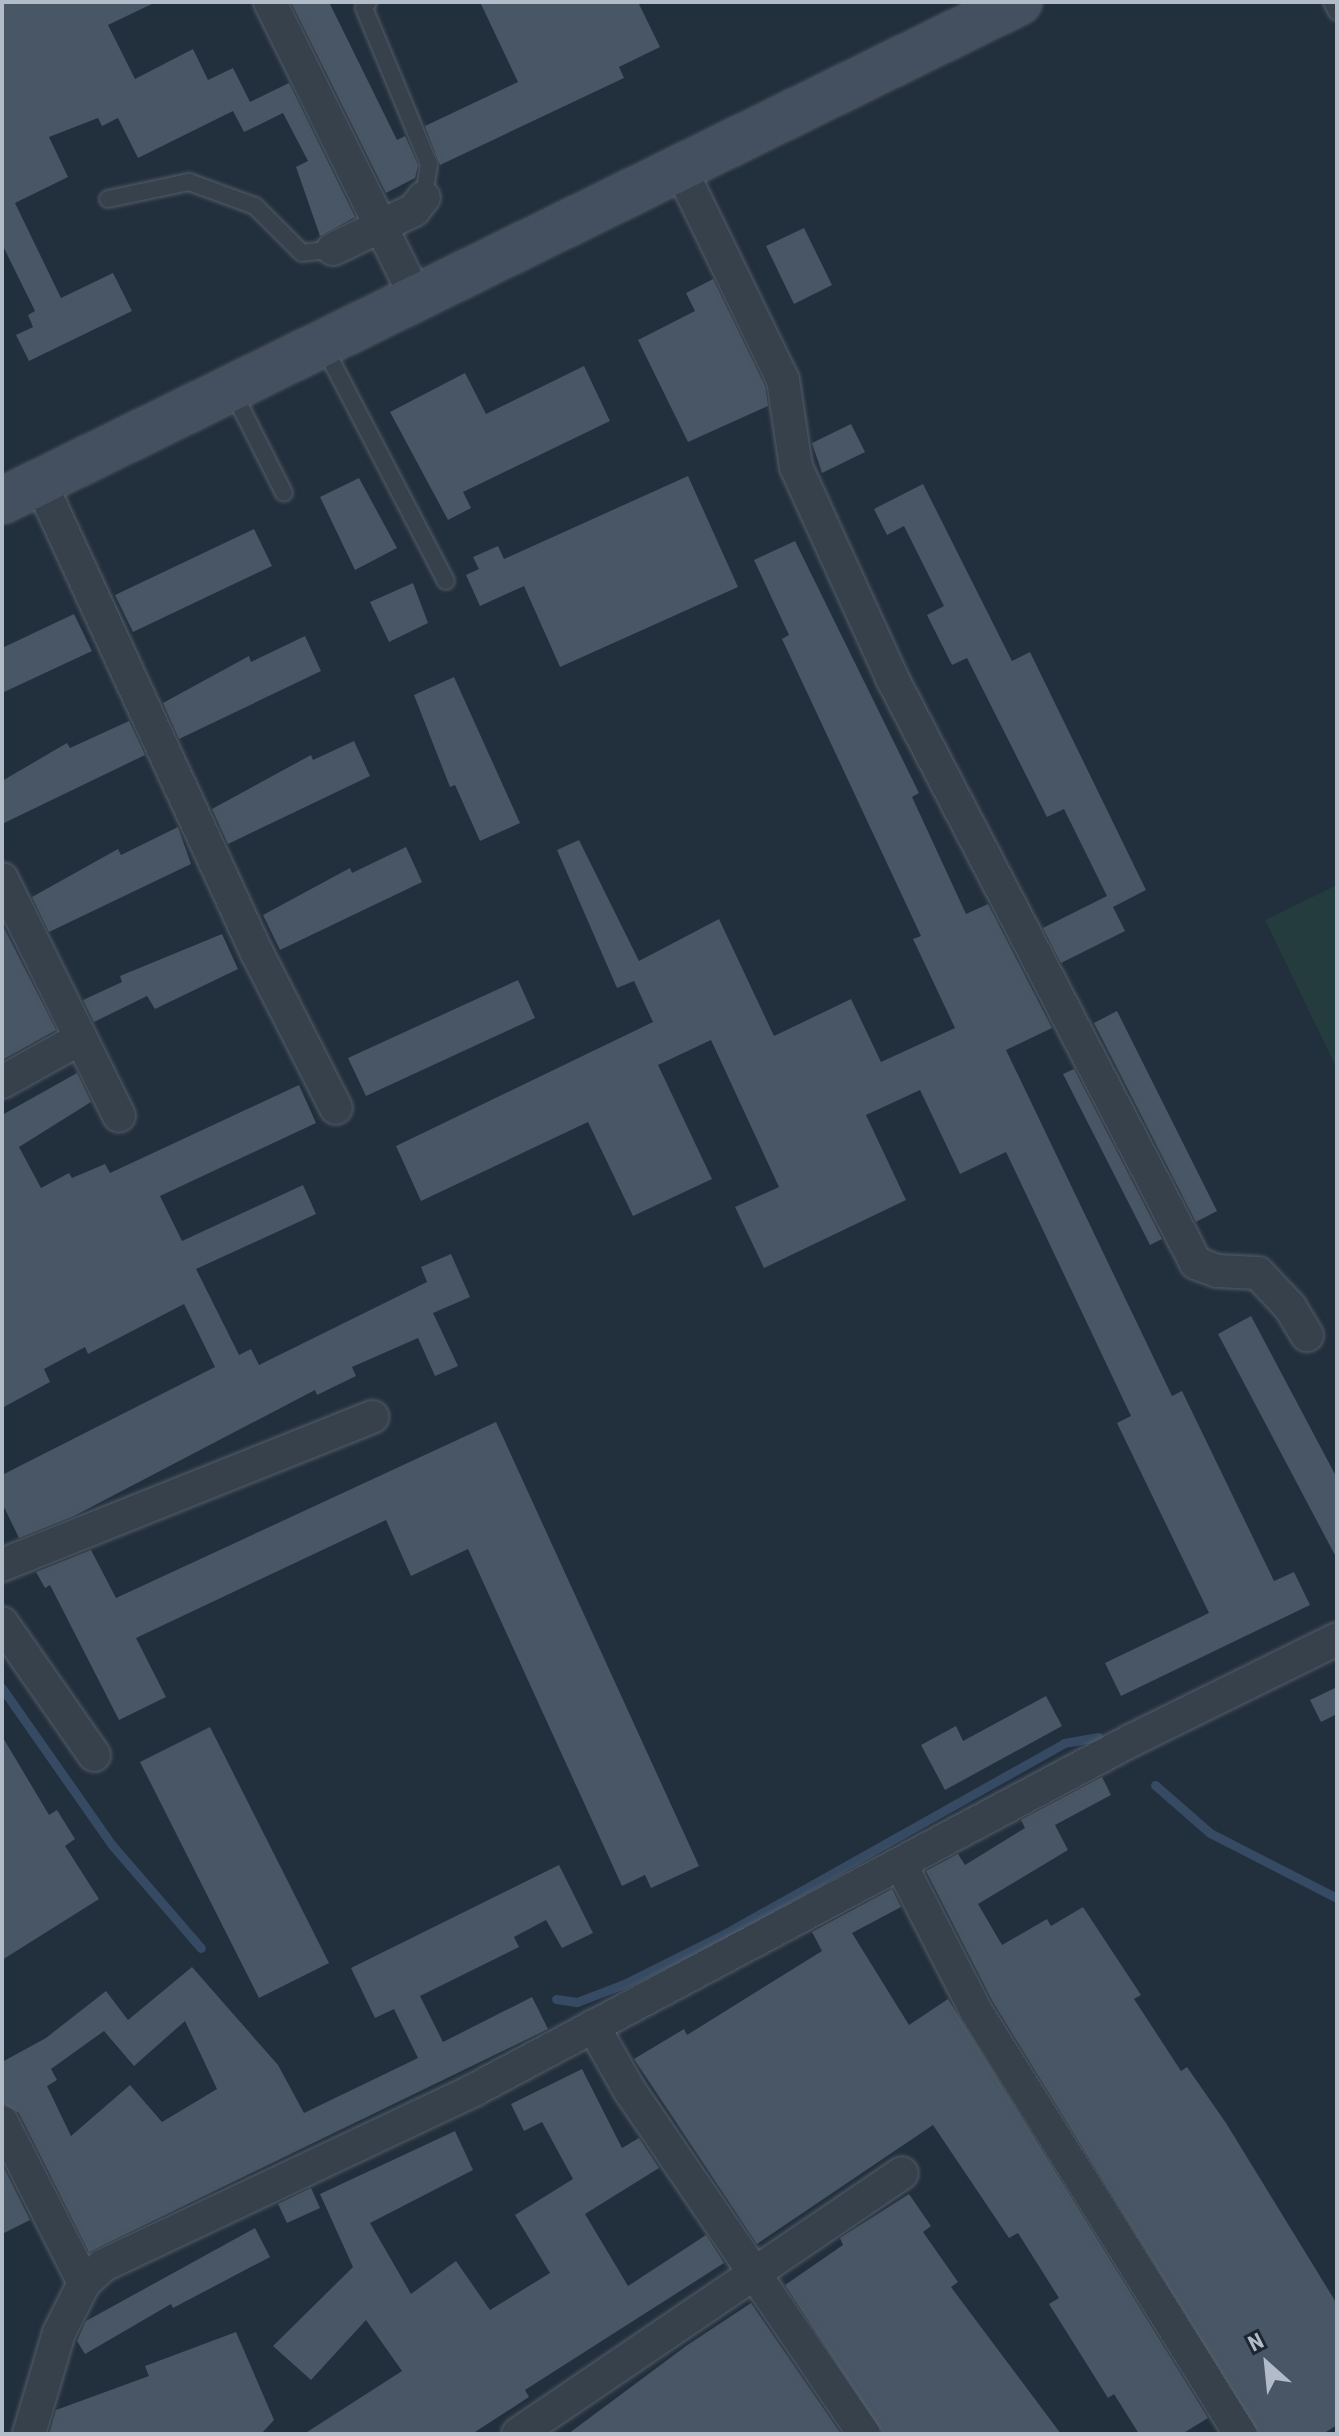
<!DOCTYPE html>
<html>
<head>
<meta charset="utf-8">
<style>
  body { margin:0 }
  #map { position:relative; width:1339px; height:2436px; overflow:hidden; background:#222f3c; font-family:"Roboto Condensed",sans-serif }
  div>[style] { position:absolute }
  .green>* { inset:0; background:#243c3d }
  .stream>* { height:9px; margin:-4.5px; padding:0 4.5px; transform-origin:4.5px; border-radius:4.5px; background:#364b63 }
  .building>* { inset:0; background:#485665 }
  .roads { filter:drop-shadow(0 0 2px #545e6a) drop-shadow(0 0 2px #545e6a) }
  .lane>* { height:16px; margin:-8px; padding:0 8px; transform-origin:8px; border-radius:8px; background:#36414c }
  .street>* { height:32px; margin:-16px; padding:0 16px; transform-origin:16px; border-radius:16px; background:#36414c }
  .secondary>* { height:44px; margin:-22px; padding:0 22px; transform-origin:22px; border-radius:22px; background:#44505f }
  span { translate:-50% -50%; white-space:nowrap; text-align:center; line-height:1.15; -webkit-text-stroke:7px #1c2631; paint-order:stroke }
  .frame { position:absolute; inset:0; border:4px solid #b2bbc8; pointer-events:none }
  .north { position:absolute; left:1227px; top:2324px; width:80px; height:80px; -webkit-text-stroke:6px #1c2631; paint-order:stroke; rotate:333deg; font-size:22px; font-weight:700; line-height:32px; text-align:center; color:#b2bbc8 }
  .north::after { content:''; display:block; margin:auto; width:28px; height:36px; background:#b2bbc8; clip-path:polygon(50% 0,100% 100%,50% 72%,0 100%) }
</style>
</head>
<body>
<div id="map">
  <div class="green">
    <i style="clip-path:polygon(1337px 885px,1337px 1069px,1265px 920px)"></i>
  </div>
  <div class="stream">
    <i style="left:2px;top:1688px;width:192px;rotate:55deg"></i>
    <i style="left:112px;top:1845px;width:136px;rotate:49.2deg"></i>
    <i style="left:1155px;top:1785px;width:73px;rotate:41.1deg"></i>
    <i style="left:1210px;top:1833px;width:143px;rotate:27.1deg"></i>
    <i style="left:556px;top:1999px;width:21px;rotate:8deg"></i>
    <i style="left:577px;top:2002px;width:50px;rotate:-21deg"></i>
    <i style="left:624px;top:1984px;width:114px;rotate:-26.6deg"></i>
    <i style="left:726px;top:1933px;width:388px;rotate:-29.3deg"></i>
    <i style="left:1064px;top:1743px;width:35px;rotate:-10deg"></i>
  </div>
  <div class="building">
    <i style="clip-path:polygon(2px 2px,156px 2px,108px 25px,135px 79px,193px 49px,208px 80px,233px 68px,250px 102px,289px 83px,355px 217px,320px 236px,296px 167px,308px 161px,283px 113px,244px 132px,233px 111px,138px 158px,118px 118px,102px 126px,98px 118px,49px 137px,68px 177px,15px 203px,61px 298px,113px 273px,132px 311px,29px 361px,16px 335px,33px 327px,28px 315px,35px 311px,2px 244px)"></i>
    <i style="clip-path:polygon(291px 2px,329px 2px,397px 140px,405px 136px,418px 165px,415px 178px,386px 193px)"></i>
    <i style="clip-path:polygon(480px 2px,638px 2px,660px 47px,619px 67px,624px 78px,440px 165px,425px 126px,518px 82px)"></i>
    <i style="clip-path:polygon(804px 228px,832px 285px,794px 304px,766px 246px)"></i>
    <i style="clip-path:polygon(713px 279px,765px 386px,768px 406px,688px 442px,638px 340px,695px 311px,686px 293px)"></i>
    <i style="clip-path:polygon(584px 366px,610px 421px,463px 492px,471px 508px,448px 520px,390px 412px,465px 373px,486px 414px)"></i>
    <i style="clip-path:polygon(851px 424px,865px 452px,822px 473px,812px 443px)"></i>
    <i style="clip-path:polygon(688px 476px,738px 587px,560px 667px,524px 586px,480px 606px,466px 575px,479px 569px,473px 557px,498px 546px,504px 559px)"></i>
    <i style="clip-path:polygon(359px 478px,397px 548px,355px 570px,320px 497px)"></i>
    <i style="clip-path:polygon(923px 484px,1012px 661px,1030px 652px,1146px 890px,1113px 907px,1125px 931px,1061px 963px,1043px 928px,1107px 896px,1064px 809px,1047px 817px,967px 658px,952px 665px,927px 615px,944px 606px,904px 526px,887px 535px,874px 509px)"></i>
    <i style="clip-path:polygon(254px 529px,272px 566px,133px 632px,115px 595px)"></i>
    <i style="clip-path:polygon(795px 541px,919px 793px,912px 797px,966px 914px,988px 904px,1052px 1028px,1006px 1050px,1172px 1396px,1182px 1391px,1274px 1581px,1294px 1572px,1310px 1605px,1121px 1696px,1105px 1663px,1209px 1613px,1117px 1423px,1131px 1416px,1006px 1152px,960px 1174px,920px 1090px,866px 1115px,906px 1200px,764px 1268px,735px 1207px,779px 1187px,711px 1040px,658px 1065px,712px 1179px,633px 1216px,588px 1122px,421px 1201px,396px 1146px,653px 1022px,634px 981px,617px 988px,557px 850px,579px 840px,639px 961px,719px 919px,774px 1036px,851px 999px,881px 1062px,955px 1028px,913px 939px,921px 936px,782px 639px,789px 635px,754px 560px)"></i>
    <i style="clip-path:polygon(413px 583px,428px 623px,389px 642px,370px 602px)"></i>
    <i style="clip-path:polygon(74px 614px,92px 651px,2px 693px,2px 648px)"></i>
    <i style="clip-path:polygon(305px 636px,321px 671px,179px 739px,163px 703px,249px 656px,251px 662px)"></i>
    <i style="clip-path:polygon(454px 677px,520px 823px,480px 841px,455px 785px,450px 787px,414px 695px)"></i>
    <i style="clip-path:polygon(129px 721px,145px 755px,2px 824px,2px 781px,67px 743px,70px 748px)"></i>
    <i style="clip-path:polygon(354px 741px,370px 776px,228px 844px,212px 809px,311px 755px,313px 760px)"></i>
    <i style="clip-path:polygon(178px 827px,191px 864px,49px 932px,32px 897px,118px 849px,121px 855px)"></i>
    <i style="clip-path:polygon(406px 847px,422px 882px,280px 950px,263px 915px,350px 868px,352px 873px)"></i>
    <i style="clip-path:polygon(2px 924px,56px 1030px,2px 1060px)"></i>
    <i style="clip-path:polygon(222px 934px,238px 969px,155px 1009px,147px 996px,94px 1022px,83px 1000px,122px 982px,120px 976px)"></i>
    <i style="clip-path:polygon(518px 980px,535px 1018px,366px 1096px,348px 1058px)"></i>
    <i style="clip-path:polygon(1117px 1011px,1217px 1211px,1196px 1222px,1094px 1023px)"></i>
    <i style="clip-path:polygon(1074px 1069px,1162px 1239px,1150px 1245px,1063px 1074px)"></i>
    <i style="clip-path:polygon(77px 1073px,91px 1102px,19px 1147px,41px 1188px,69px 1173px,72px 1178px,105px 1164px,110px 1173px,299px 1085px,316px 1123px,160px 1196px,182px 1241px,303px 1185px,316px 1214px,196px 1269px,239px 1355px,251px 1349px,259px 1365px,427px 1282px,421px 1267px,451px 1254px,470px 1297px,433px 1313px,458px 1366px,435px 1376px,418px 1338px,352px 1367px,356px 1376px,317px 1395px,315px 1390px,74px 1516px,19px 1538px,2px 1503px,2px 1475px,215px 1367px,184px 1304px,88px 1354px,85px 1347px,44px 1369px,50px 1382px,2px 1408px,2px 1115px)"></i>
    <i style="clip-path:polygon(1251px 1316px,1337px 1478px,1337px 1559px,1218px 1334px)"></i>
    <i style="clip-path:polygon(496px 1422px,699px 1866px,651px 1888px,645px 1875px,622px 1886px,468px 1549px,411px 1576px,386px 1520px,136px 1638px,166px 1697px,119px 1720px,50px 1585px,45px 1588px,36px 1572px,91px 1550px,116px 1598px)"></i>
    <i style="clip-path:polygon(1337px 1687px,1337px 1714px,1321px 1722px,1310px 1700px)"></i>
    <i style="clip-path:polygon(1046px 1696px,1062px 1726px,945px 1790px,921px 1745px,956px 1726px,963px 1741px)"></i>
    <i style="clip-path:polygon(210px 1727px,329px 1963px,259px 1998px,140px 1762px)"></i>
    <i style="clip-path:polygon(2px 1736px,49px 1815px,57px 1810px,75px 1839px,65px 1846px,99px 1899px,2px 1960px)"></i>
    <i style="clip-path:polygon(1102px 1777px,1111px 1795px,1055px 1825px,1068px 1850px,978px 1904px,1002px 1945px,1047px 1919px,1051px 1926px,1083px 1907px,1141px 1995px,1134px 1999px,1181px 2071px,1187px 2067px,1226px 2123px,1337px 2304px,1337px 2425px,1323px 2434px,1259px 2434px,993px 2002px,926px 1871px,958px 1854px,965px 1865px,1025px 1828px,1021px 1820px)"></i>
    <i style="clip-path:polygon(evenodd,559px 1865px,593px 1933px,562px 1948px,546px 1920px,514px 1937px,519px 1947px,420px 1996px,443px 2042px,532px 1997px,548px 2029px,89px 2252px,19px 2113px,2px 2103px,2px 2062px,46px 2038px,106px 1991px,128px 2020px,192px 1967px,278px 2065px,304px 2113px,418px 2058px,394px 2009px,375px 2018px,351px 1968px,559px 1865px,185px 2021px,217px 2089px,162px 2122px,130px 2085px,71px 2136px,47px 2086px,57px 2080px,51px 2069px,104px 2031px,134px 2066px,185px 2021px)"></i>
    <i style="clip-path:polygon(892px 1889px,901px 1907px,852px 1933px,909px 2025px,948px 1999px,1208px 2418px,1182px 2434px,1139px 2434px,1114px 2394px,1108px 2398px,1049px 2304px,1059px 2298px,1018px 2233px,1009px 2238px,933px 2125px,757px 2244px,634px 2059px,684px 2029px,687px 2035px,822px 1951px,812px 1932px)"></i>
    <i style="clip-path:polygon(582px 2069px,622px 2148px,639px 2138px,659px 2168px,585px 2214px,628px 2286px,706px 2235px,724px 2263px,525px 2390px,529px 2397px,472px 2434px,304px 2434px,402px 2371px,366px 2320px,311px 2380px,273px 2346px,353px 2267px,320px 2194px,455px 2131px,473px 2170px,370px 2223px,411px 2294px,456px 2261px,490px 2310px,550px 2273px,515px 2215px,573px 2179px,542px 2122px,524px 2131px,511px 2104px)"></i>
    <i style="clip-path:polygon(2px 2164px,30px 2220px,2px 2234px)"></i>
    <i style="clip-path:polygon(311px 2188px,320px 2208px,287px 2223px,278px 2204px)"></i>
    <i style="clip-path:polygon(909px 2194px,931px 2226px,923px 2232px,958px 2282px,951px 2287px,1061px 2434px,883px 2434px,785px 2285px,843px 2245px,840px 2238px)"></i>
    <i style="clip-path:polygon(255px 2228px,270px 2257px,173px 2308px,171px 2304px,85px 2354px,77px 2341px,86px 2321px)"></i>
    <i style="clip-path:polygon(751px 2303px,841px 2434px,568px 2434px,686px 2346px)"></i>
    <i style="clip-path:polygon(236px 2332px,274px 2420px,261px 2434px,49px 2434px,56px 2410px,149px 2376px,145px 2366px)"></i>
  </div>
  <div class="roads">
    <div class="lane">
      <i style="left:368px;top:2px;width:7px;rotate:124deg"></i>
      <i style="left:364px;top:8px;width:169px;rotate:67.4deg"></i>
      <i style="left:429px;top:164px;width:33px;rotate:99deg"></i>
      <i style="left:1332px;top:2px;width:11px;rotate:63deg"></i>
      <i style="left:108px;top:199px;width:83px;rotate:-11.9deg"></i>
      <i style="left:189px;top:182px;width:70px;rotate:20deg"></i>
      <i style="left:255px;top:206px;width:66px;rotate:45deg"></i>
      <i style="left:302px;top:253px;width:31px;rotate:-7deg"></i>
      <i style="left:323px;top:345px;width:266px;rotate:62.5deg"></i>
      <i style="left:232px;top:390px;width:115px;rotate:63.2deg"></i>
    </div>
    <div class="street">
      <i style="left:270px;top:2px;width:329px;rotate:63.7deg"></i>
      <i style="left:680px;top:168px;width:236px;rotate:64.1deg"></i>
      <i style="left:783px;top:380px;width:88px;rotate:81.5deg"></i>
      <i style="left:796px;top:467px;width:232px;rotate:65.5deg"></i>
      <i style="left:892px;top:678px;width:659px;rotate:62.54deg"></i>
      <i style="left:1196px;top:1263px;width:22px;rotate:21deg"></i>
      <i style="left:1217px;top:1271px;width:41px;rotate:2.8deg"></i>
      <i style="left:1258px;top:1273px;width:47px;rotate:46.7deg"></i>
      <i style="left:1290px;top:1307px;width:33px;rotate:59deg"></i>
      <i style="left:333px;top:249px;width:90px;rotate:-25.7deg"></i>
      <i style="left:414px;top:210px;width:16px;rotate:-52deg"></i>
      <i style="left:40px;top:482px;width:516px;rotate:65.27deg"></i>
      <i style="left:256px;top:951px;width:176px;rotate:63deg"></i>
      <i style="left:2px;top:879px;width:264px;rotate:63.7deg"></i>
      <i style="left:2px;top:1082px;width:90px;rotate:-29.1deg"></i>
      <i style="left:2px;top:1565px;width:399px;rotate:-21.8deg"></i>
      <i style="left:2px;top:1623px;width:161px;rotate:55.1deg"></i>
      <i style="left:901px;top:1865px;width:164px;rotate:62.8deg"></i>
      <i style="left:976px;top:2011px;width:499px;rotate:58deg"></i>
      <i style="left:593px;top:2026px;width:75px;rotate:60.4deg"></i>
      <i style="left:630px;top:2091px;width:415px;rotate:55.7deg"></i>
      <i style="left:2px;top:2122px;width:181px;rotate:63deg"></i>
      <i style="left:29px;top:2434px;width:105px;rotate:-73.5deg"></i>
      <i style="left:59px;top:2333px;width:56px;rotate:-63.4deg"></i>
      <i style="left:84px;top:2283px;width:25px;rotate:-43deg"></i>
      <i style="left:102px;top:2266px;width:412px;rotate:-25.3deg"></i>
      <i style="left:474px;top:2090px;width:743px;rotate:-28.01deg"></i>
      <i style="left:1130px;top:1741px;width:231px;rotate:-26.2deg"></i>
      <i style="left:518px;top:2434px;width:464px;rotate:-34.2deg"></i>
    </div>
    <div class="secondary">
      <i style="left:2px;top:501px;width:1133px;rotate:-26.14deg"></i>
    </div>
  </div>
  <div class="frame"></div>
  <div class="north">N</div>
</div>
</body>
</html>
